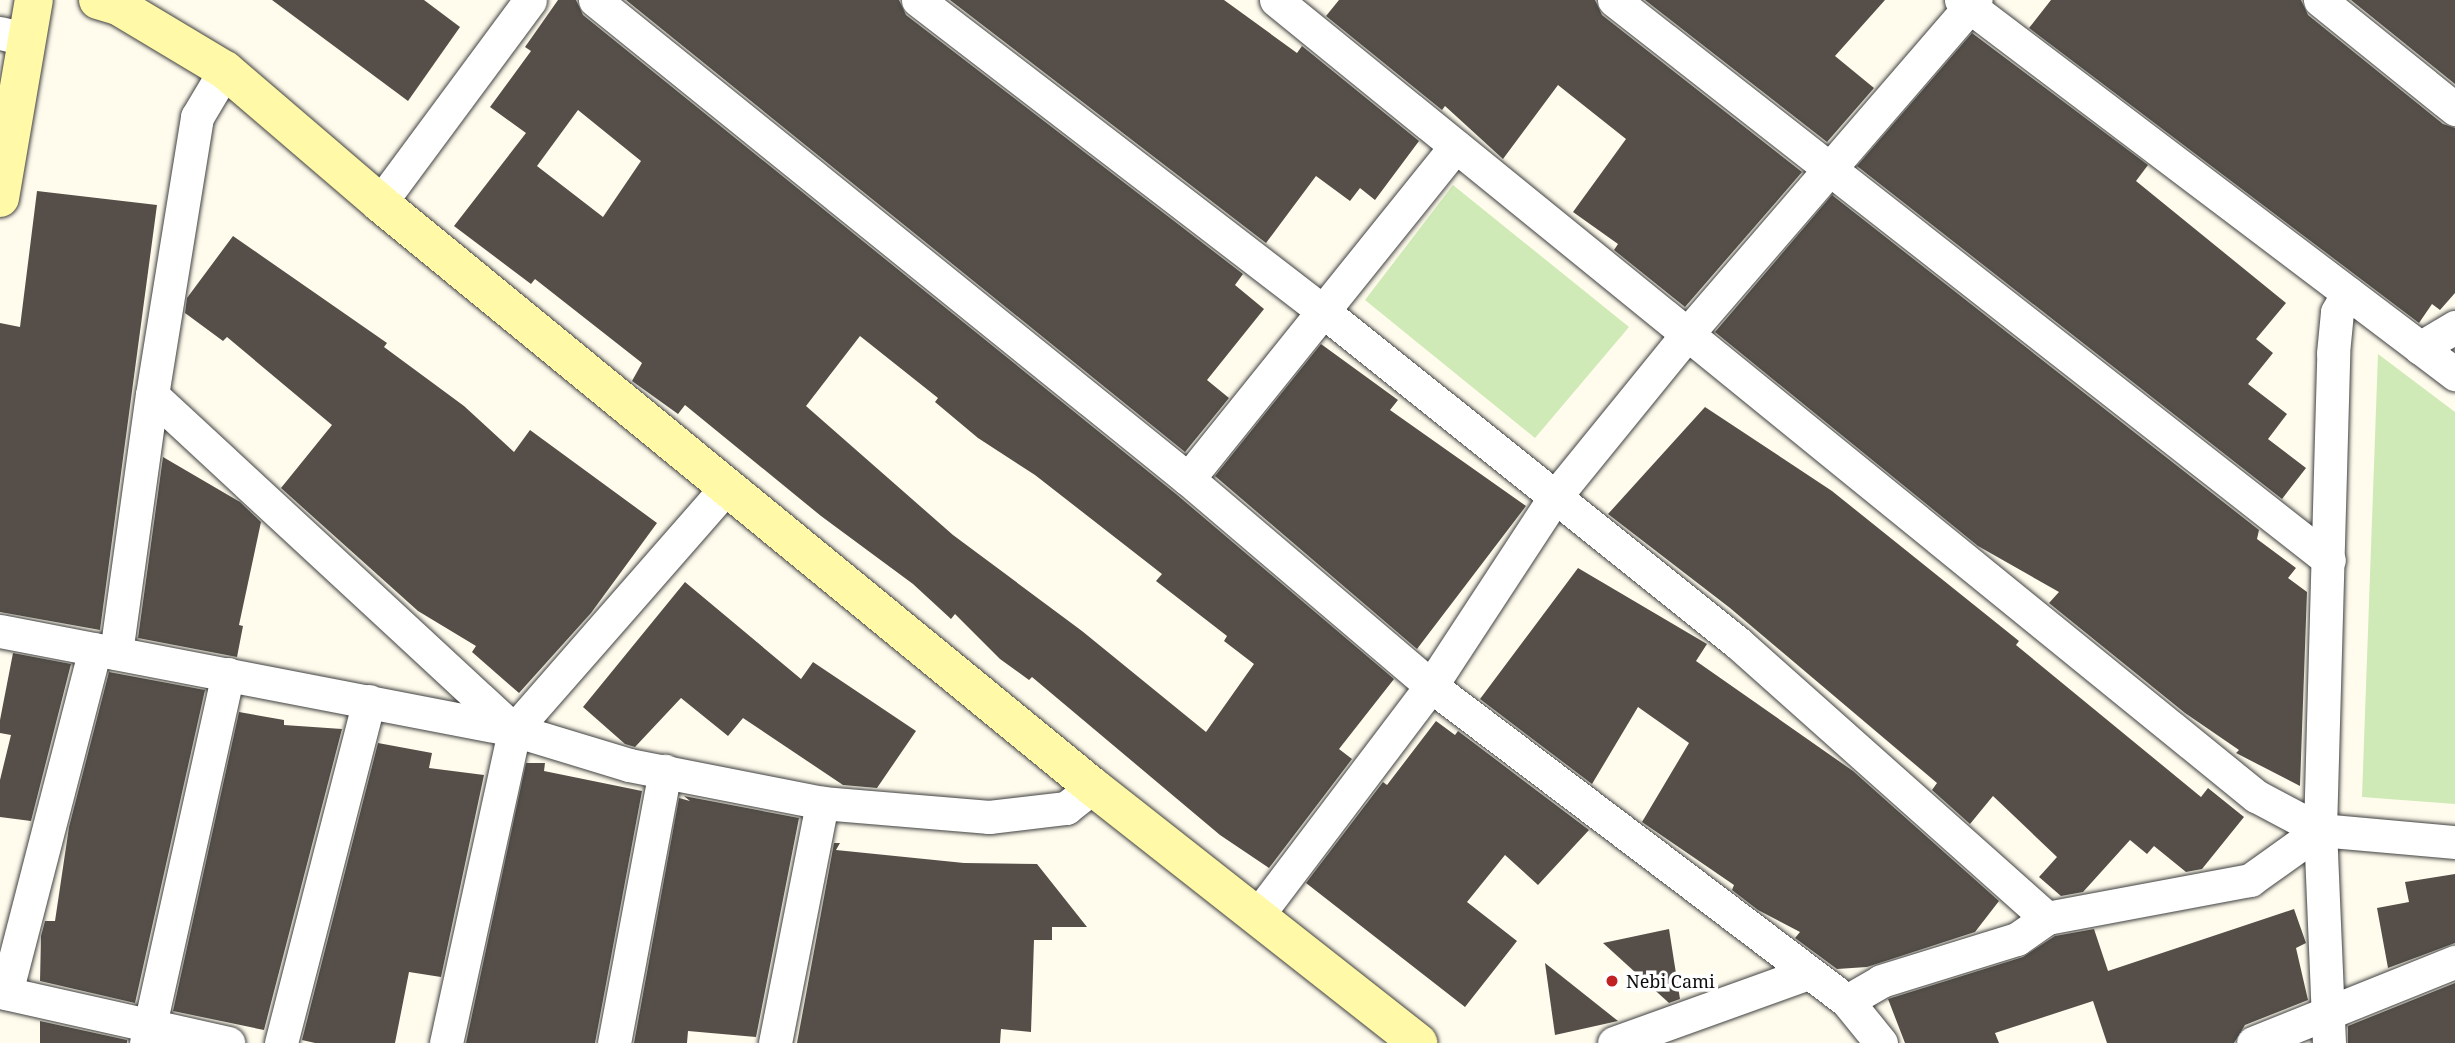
<!DOCTYPE html>
<html>
<head>
<meta charset="utf-8">
<style>
  body { margin:0 }
  #map { position:relative; width:2455px; height:1043px; overflow:hidden; background:#fffced; font-family:"Noto Serif",serif }
  div>[style] { position:absolute }
  .green>* { inset:0; background:#cfeab6 }
  .building>* { inset:0; background:#564f49 }
  .roads { filter:drop-shadow(0 0 2px #404040) drop-shadow(0 0 2px #404040) }
  .street>* { height:33px; margin:-16.5px; padding:0 16.5px; transform-origin:16.5px; border-radius:16.5px; background:#fff }
  .secondary>* { height:38px; margin:-19px; padding:0 19px; transform-origin:19px; border-radius:19px; background:#fff9a8 }
  .dots>* { width:19px; height:19px; translate:-50% -50%; box-sizing:border-box; border:4px solid #fff; border-radius:50% }
  span { translate:-50% -50%; white-space:nowrap; text-align:center; line-height:1.15; -webkit-text-stroke:7px #fff; paint-order:stroke }
  .poi-label { font-size:18px; color:#0d0d0d }
  .left { translate:0 -50%; text-align:left }
</style>
</head>
<body>
<div id="map">
  <div class="green">
    <i style="clip-path:polygon(1453px 185px,1629px 327px,1535px 438px,1365px 300px)"></i>
    <i style="clip-path:polygon(2378px 354px,2455px 412px,2455px 804px,2362px 797px)"></i>
  </div>
  <div class="building">
    <i style="clip-path:polygon(272px 0,424px 0,460px 27px,408px 101px)"></i>
    <i style="clip-path:polygon(evenodd,558px 0,576px 0,583px 15px,1176px 494px,1394px 679px,1339px 749px,1352px 759px,1269px 868px,1220px 835px,1032px 677px,1029px 680px,1000px 659px,955px 614px,951px 619px,913px 584px,821px 516px,685px 405px,678px 414px,632px 381px,642px 363px,535px 279px,531px 284px,454px 226px,526px 133px,490px 107px,531px 51px,525px 47px,558px 0,578px 110px,641px 161px,603px 217px,537px 166px,578px 110px,558px 0,860px 336px,938px 398px,935px 402px,978px 438px,1035px 475px,1162px 574px,1156px 581px,1227px 636px,1224px 641px,1254px 664px,1206px 732px,1082px 631px,953px 535px,806px 406px,860px 336px)"></i>
    <i style="clip-path:polygon(626px 0,899px 0,906px 15px,1243px 274px,1235px 285px,1264px 309px,1207px 380px,1229px 398px,1185px 452px)"></i>
    <i style="clip-path:polygon(950px 0,1224px 0,1297px 53px,1302px 46px,1419px 141px,1375px 200px,1360px 188px,1350px 201px,1316px 176px,1266px 243px)"></i>
    <i style="clip-path:polygon(1339px 0,1595px 0,1602px 15px,1802px 172px,1685px 307px,1614px 250px,1618px 244px,1573px 212px,1626px 139px,1558px 85px,1503px 159px,1445px 106px,1442px 110px,1326px 16px)"></i>
    <i style="clip-path:polygon(1645px 0,1885px 0,1835px 56px,1874px 88px,1827px 142px)"></i>
    <i style="clip-path:polygon(2051px 0,2301px 0,2308px 15px,2443px 124px,2455px 128px,2455px 293px,2440px 310px,2432px 304px,2419px 323px,2029px 28px)"></i>
    <i style="clip-path:polygon(2351px 0,2455px 0,2455px 84px)"></i>
    <i style="clip-path:polygon(1972px 33px,2148px 165px,2136px 181px,2286px 303px,2256px 339px,2273px 353px,2248px 384px,2287px 414px,2268px 439px,2306px 468px,2282px 499px,1857px 166px)"></i>
    <i style="clip-path:polygon(37px 191px,157px 205px,100px 630px,0 612px,0 323px,20px 327px)"></i>
    <i style="clip-path:polygon(1832px 195px,2259px 530px,2257px 539px,2296px 568px,2288px 578px,2307px 592px,2300px 786px,2236px 753px,2239px 750px,2185px 713px,2049px 603px,2059px 592px,1978px 546px,1715px 332px)"></i>
    <i style="clip-path:polygon(233px 236px,387px 343px,384px 347px,464px 406px,514px 452px,530px 430px,657px 523px,591px 613px,519px 693px,472px 652px,476px 646px,418px 611px,281px 488px,332px 425px,227px 337px,223px 341px,185px 313px,187px 298px)"></i>
    <i style="clip-path:polygon(1321px 344px,1398px 400px,1390px 410px,1526px 506px,1417px 649px,1215px 476px)"></i>
    <i style="clip-path:polygon(1705px 407px,1832px 491px,2019px 641px,2016px 645px,2201px 797px,2208px 788px,2244px 817px,2202px 869px,2186px 872px,2154px 846px,2147px 854px,2130px 840px,2083px 892px,2061px 896px,2039px 877px,2057px 857px,1993px 796px,1970px 824px,1932px 790px,1937px 783px,1730px 608px,1608px 514px)"></i>
    <i style="clip-path:polygon(163px 457px,240px 502px,261px 522px,239px 625px,243px 626px,237px 657px,138px 638px)"></i>
    <i style="clip-path:polygon(1578px 568px,1707px 644px,1696px 661px,1853px 771px,1999px 901px,1975px 932px,1867px 967px,1837px 969px,1795px 938px,1800px 932px,1758px 910px,1732px 890px,1734px 885px,1642px 822px,1689px 743px,1638px 707px,1592px 784px,1480px 699px)"></i>
    <i style="clip-path:polygon(685px 582px,801px 679px,813px 662px,916px 731px,877px 788px,843px 785px,743px 718px,728px 736px,681px 698px,635px 747px,625px 744px,583px 707px)"></i>
    <i style="clip-path:polygon(13px 653px,71px 664px,31px 821px,0 817px,0 780px,11px 735px,0 733px,0 720px)"></i>
    <i style="clip-path:polygon(109px 672px,205px 690px,135px 1003px,40px 981px,41px 936px,45px 921px,55px 921px,69px 827px)"></i>
    <i style="clip-path:polygon(239px 712px,284px 720px,284px 725px,342px 729px,264px 1030px,173px 1011px)"></i>
    <i style="clip-path:polygon(1436px 721px,1455px 735px,1458px 731px,1589px 830px,1538px 885px,1505px 855px,1467px 902px,1517px 941px,1465px 1007px,1306px 883px,1383px 782px,1387px 785px)"></i>
    <i style="clip-path:polygon(378px 743px,432px 753px,429px 768px,484px 775px,441px 977px,409px 972px,395px 1043px,315px 1043px,302px 1040px)"></i>
    <i style="clip-path:polygon(526px 763px,545px 763px,544px 771px,642px 791px,595px 1043px,466px 1043px)"></i>
    <i style="clip-path:polygon(684px 796px,799px 818px,756px 1037px,688px 1031px,687px 1043px,634px 1043px,679px 798px,690px 801px)"></i>
    <i style="clip-path:polygon(834px 843px,840px 843px,836px 850px,964px 863px,1037px 864px,1087px 927px,1052px 927px,1052px 940px,1034px 940px,1031px 1032px,1001px 1029px,1000px 1043px,797px 1043px)"></i>
    <i style="clip-path:polygon(2455px 874px,2455px 943px,2388px 968px,2377px 908px,2409px 902px,2405px 882px)"></i>
    <i style="clip-path:polygon(2294px 909px,2306px 943px,2296px 948px,2308px 1000px,2245px 1025px,2234px 1043px,2107px 1043px,2093px 1001px,1995px 1033px,1999px 1043px,1905px 1043px,1888px 999px,2023px 957px,2055px 936px,2094px 929px,2108px 971px)"></i>
    <i style="clip-path:polygon(1669px 929px,1680px 999px,1669px 1003px,1603px 943px)"></i>
    <i style="clip-path:polygon(1545px 963px,1618px 1021px,1555px 1035px)"></i>
    <i style="clip-path:polygon(2455px 983px,2455px 1043px,2348px 1043px,2348px 1026px)"></i>
    <i style="clip-path:polygon(40px 1021px,127px 1040px,127px 1043px,40px 1043px)"></i>
  </div>
  <div class="roads">
    <div class="street">
      <i style="left:595px;top:0;width:762px;rotate:38.93deg"></i>
      <i style="left:1188px;top:479px;width:319px;rotate:40.4deg"></i>
      <i style="left:1431px;top:686px;width:522px;rotate:37.13deg"></i>
      <i style="left:1847px;top:1001px;width:54px;rotate:51deg"></i>
      <i style="left:918px;top:0;width:512px;rotate:37.54deg"></i>
      <i style="left:1324px;top:312px;width:530px;rotate:38.64deg"></i>
      <i style="left:1738px;top:643px;width:414px;rotate:41.7deg"></i>
      <i style="left:1276px;top:0;width:1263px;rotate:39.09deg"></i>
      <i style="left:2256px;top:796px;width:72px;rotate:28deg"></i>
      <i style="left:2320px;top:830px;width:136px;rotate:5.1deg"></i>
      <i style="left:1614px;top:0;width:908px;rotate:38.07deg"></i>
      <i style="left:1961px;top:0;width:620px;rotate:37.13deg"></i>
      <i style="left:2320px;top:0;width:174px;rotate:38.9deg"></i>
      <i style="left:0;top:33px;width:28px;rotate:13deg"></i>
      <i style="left:380px;top:203px;width:252px;rotate:-53.5deg"></i>
      <i style="left:2420px;top:348px;width:41px;rotate:-31deg"></i>
      <i style="left:152px;top:395px;width:493px;rotate:42.8deg"></i>
      <i style="left:514px;top:730px;width:322px;rotate:-48.8deg"></i>
      <i style="left:1188px;top:479px;width:427px;rotate:-51.2deg"></i>
      <i style="left:0;top:631px;width:523px;rotate:10.9deg"></i>
      <i style="left:514px;top:730px;width:120px;rotate:16.9deg"></i>
      <i style="left:629px;top:765px;width:197px;rotate:11.1deg"></i>
      <i style="left:822px;top:803px;width:168px;rotate:4.8deg"></i>
      <i style="left:989px;top:817px;width:78px;rotate:-6.7deg"></i>
      <i style="left:1066px;top:808px;width:34px;rotate:-38deg"></i>
      <i style="left:116px;top:653px;width:260px;rotate:-82.1deg"></i>
      <i style="left:152px;top:395px;width:282px;rotate:-80.8deg"></i>
      <i style="left:197px;top:117px;width:55px;rotate:-59.2deg"></i>
      <i style="left:1257px;top:916px;width:288px;rotate:-52.9deg"></i>
      <i style="left:1431px;top:686px;width:225px;rotate:-56.8deg"></i>
      <i style="left:1554px;top:498px;width:213px;rotate:-50.9deg"></i>
      <i style="left:1688px;top:333px;width:440px;rotate:-49.2deg"></i>
      <i style="left:0;top:992px;width:234px;rotate:12.6deg"></i>
      <i style="left:6px;top:993px;width:355px;rotate:-75.5deg"></i>
      <i style="left:1847px;top:1001px;width:39px;rotate:-30deg"></i>
      <i style="left:1881px;top:981px;width:142px;rotate:-17.2deg"></i>
      <i style="left:2017px;top:939px;width:37px;rotate:-35deg"></i>
      <i style="left:2047px;top:918px;width:207px;rotate:-10.6deg"></i>
      <i style="left:2250px;top:880px;width:86px;rotate:-35.5deg"></i>
      <i style="left:146px;top:1043px;width:378px;rotate:-77.5deg"></i>
      <i style="left:281px;top:1043px;width:353px;rotate:-75.6deg"></i>
      <i style="left:446px;top:1043px;width:320px;rotate:-77.7deg"></i>
      <i style="left:614px;top:1043px;width:277px;rotate:-79.4deg"></i>
      <i style="left:775px;top:1043px;width:245px;rotate:-78.9deg"></i>
      <i style="left:1614px;top:1043px;width:204px;rotate:-19.8deg"></i>
      <i style="left:2253px;top:1043px;width:218px;rotate:-21.9deg"></i>
      <i style="left:2329px;top:1043px;width:213px;rotate:-92.4deg"></i>
      <i style="left:2320px;top:830px;width:477px;rotate:-88.4deg"></i>
      <i style="left:2333px;top:353px;width:41px;rotate:-84.4deg"></i>
      <i style="left:2337px;top:312px;width:22px;rotate:-60deg"></i>
    </div>
    <div class="secondary">
      <i style="left:98px;top:0;width:21px;rotate:17deg"></i>
      <i style="left:118px;top:6px;width:125px;rotate:30.9deg"></i>
      <i style="left:225px;top:70px;width:204px;rotate:40.6deg"></i>
      <i style="left:380px;top:203px;width:922px;rotate:39.32deg"></i>
      <i style="left:1093px;top:787px;width:414px;rotate:38.2deg"></i>
      <i style="left:0;top:198px;width:201px;rotate:-80.3deg"></i>
    </div>
  </div>
  <div class="dots">
    <i style="left:1612px;top:981px;background:#c02223"></i>
  </div>
  <div class="poi-label">
    <span class="left" style="left:1626px;top:981px">Nebi Cami</span>
  </div>
</div>
</body>
</html>
